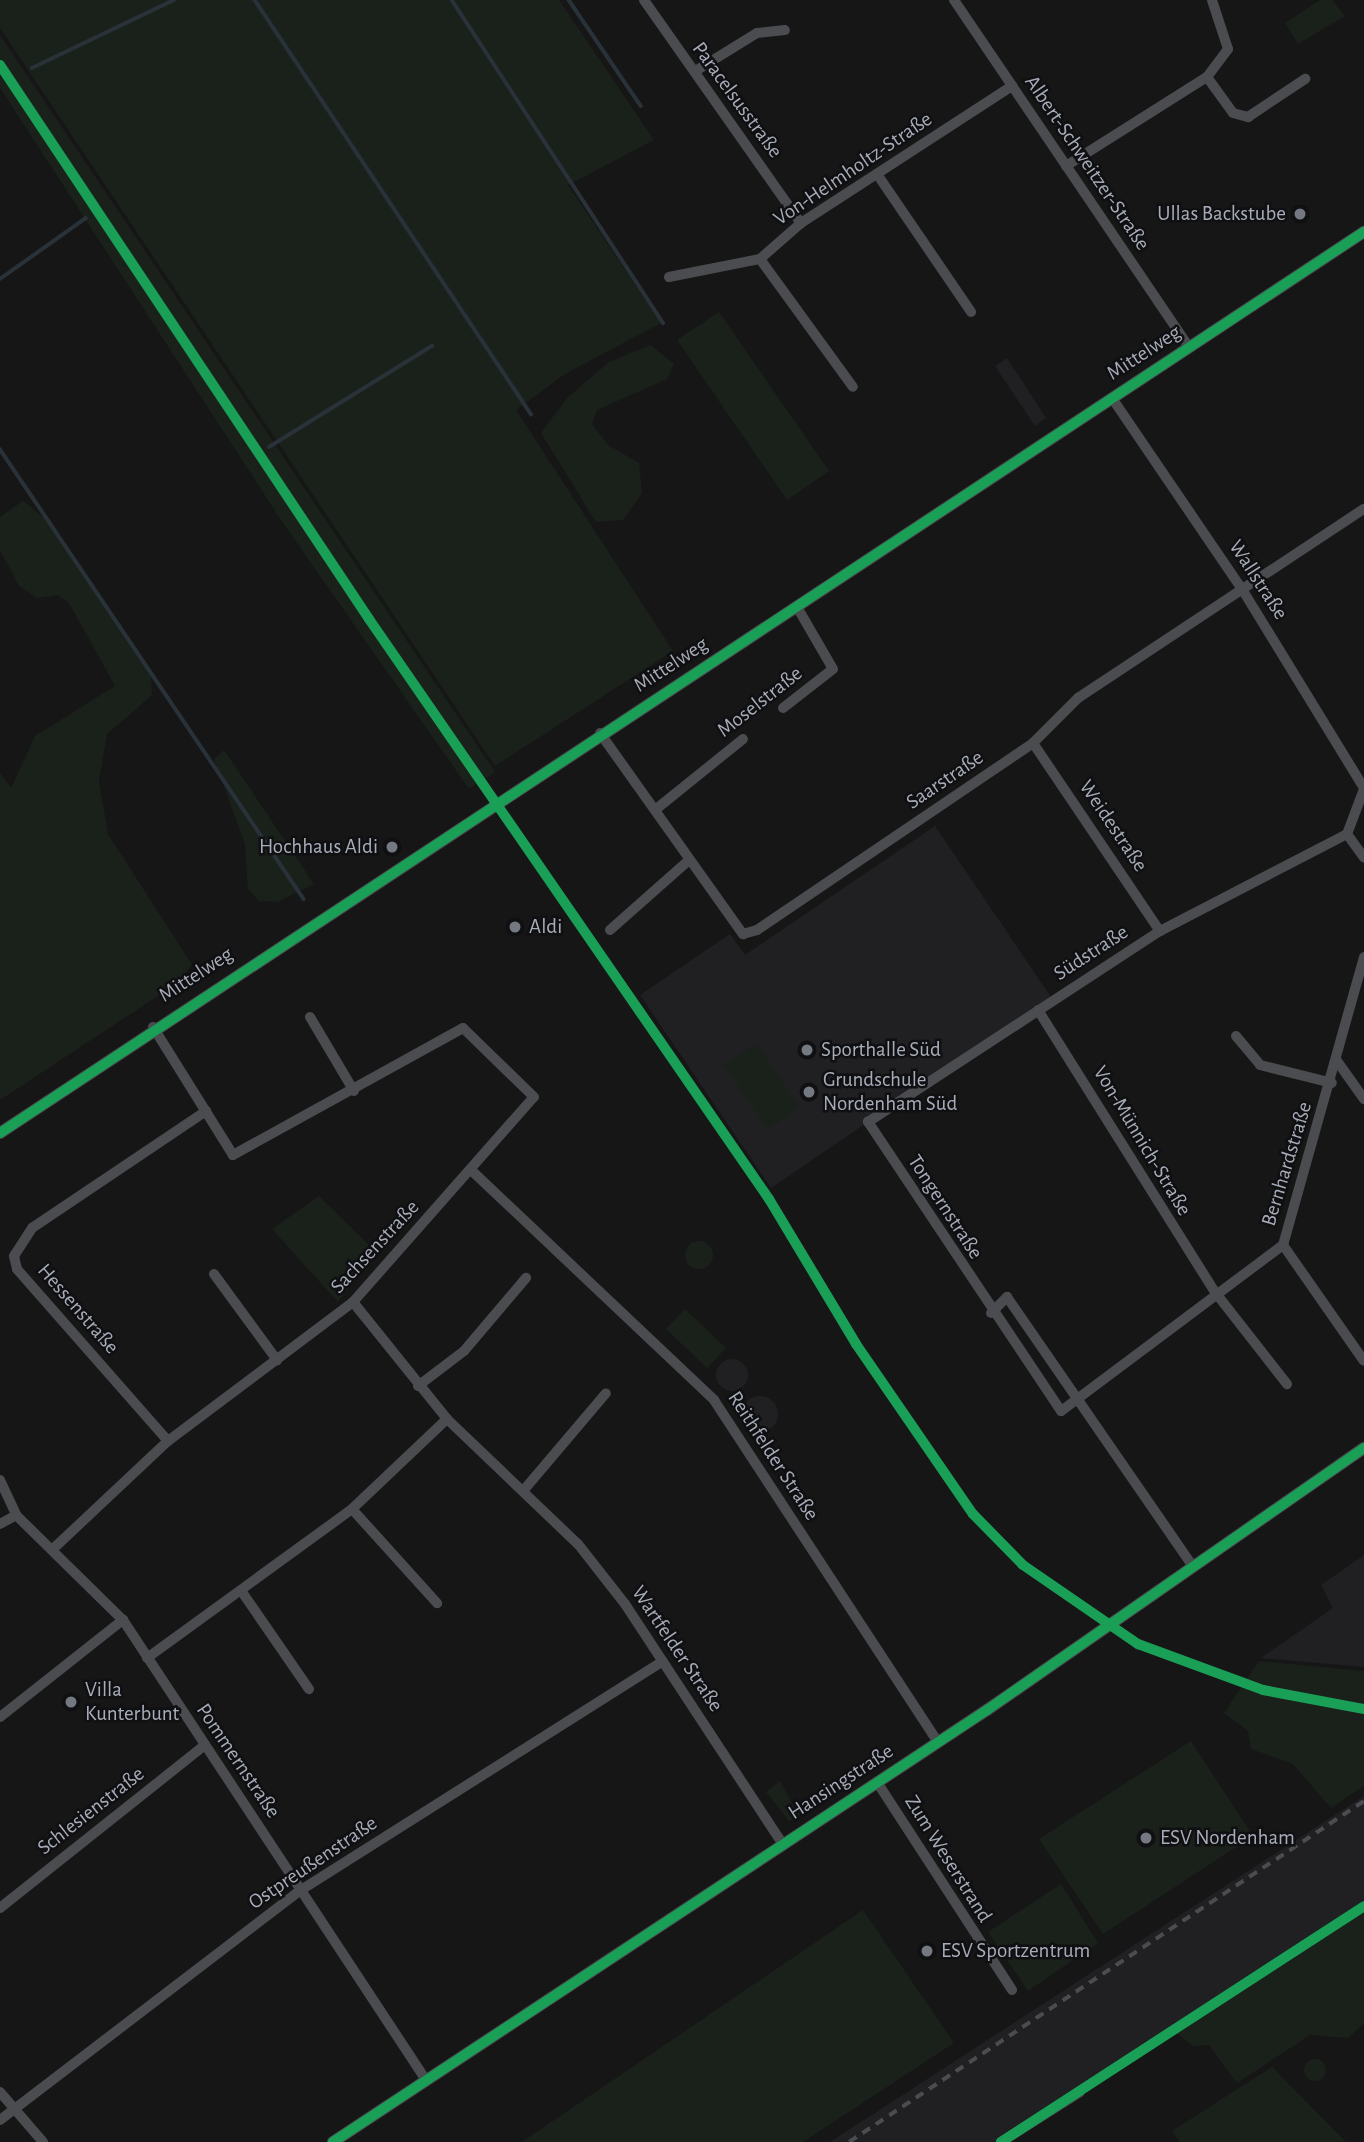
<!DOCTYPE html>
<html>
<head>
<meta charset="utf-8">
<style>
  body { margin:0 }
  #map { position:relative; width:1364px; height:2142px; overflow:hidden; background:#161617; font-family:"Alegreya Sans",sans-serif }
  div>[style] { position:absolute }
  .built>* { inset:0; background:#202023 }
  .round { border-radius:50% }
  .green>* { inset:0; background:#1a211b }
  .stream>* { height:3.5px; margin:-1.75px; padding:0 1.75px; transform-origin:1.75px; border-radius:1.75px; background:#293239 }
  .street>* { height:10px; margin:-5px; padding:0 5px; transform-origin:5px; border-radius:5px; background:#4a4c50 }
  .secondary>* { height:12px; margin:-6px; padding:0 6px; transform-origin:6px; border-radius:6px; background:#494a4e }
  .rail>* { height:3.5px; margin-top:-1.75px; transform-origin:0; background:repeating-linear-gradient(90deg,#4a4c4f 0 9px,transparent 0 16px) }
  .cycleway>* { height:10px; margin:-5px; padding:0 5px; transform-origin:5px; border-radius:5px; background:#1a9f57 }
  .dots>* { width:19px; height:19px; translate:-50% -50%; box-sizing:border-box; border:4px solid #101013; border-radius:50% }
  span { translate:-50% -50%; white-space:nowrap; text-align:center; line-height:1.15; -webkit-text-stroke:5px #101013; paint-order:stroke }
  .street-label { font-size:21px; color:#a7adb8 }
  .poi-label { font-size:21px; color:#a7adb8 }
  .right { translate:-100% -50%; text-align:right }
  .left { translate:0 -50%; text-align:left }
</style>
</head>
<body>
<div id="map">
  <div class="built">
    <i style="clip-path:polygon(1007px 358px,1046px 418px,1035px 426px,995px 366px)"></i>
    <i style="clip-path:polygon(935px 826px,1051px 997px,771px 1188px,640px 995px,730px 934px,745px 955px)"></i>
    <i class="round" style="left:716px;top:1359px;width:32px;height:32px"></i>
    <i class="round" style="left:742px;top:1396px;width:36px;height:36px"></i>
    <i style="clip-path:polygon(1364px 1555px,1364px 1667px,1261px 1658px,1333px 1608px,1321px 1585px)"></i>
    <i style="clip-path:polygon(1364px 1796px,1364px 1905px,996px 2142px,830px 2142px)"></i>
  </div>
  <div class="green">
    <i style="clip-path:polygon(0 0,559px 0,654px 140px,568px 185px,661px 323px,565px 374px,516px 410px,673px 651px,495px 766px,0 28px)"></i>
    <i style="clip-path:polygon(1320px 0,1332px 0,1345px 16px,1298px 44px,1285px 23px)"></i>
    <i style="clip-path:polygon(0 35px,495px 772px,469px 789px,283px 523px,0 88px)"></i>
    <i style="clip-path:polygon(719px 312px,829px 471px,787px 500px,677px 340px)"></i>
    <i style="clip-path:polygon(650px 345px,674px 364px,667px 379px,597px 410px,592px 424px,608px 445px,639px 463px,642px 493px,623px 520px,596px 522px,541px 433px,567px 398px,609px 362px)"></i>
    <i style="clip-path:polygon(23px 501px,47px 520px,151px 676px,152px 695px,107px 734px,99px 781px,108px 834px,192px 965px,173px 986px,0 1100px,0 773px,11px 788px,35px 736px,115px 686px,69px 603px,58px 595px,37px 598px,19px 586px,0 550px,0 517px)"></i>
    <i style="clip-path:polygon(224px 750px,314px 884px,277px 902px,259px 901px,248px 889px,245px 844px,214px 759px)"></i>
    <i style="clip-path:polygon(756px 1044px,800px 1107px,768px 1129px,724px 1065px)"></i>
    <i style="clip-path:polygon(319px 1196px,375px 1251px,338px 1302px,272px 1229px)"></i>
    <i class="round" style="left:685px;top:1241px;width:28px;height:28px"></i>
    <i style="clip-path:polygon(685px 1309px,726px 1348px,707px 1368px,666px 1329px)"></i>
    <i style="clip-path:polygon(1259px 1661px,1364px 1671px,1364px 1786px,1331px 1808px,1293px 1764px,1251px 1749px,1248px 1731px,1224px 1713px)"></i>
    <i style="clip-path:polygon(1191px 1741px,1253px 1836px,1103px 1934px,1039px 1839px)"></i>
    <i style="clip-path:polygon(780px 1781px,794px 1808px,801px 1803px,807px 1810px,789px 1821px,766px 1792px)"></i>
    <i style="clip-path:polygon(1061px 1884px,1098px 1943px,1028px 1991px,988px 1932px)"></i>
    <i style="clip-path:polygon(1364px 1906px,1364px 2023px,1348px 2038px,1310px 2035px,1237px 2083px,1209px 2045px,1193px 2046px,1173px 2030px)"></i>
    <i style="clip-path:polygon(863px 1910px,954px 2043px,803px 2142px,522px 2142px)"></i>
    <i class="round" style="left:1304px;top:2059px;width:22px;height:22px"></i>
    <i style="clip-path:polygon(1272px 2067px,1346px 2142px,1180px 2142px,1172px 2131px)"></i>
  </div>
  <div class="stream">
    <i style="left:255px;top:0;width:498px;rotate:56.3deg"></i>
    <i style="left:452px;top:0;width:386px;rotate:56.8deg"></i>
    <i style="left:569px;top:0;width:128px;rotate:55.8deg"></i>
    <i style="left:32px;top:68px;width:157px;rotate:-25.6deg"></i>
    <i style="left:0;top:279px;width:105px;rotate:-35.3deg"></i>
    <i style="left:269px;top:447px;width:192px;rotate:-31.8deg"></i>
    <i style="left:0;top:449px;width:543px;rotate:55.96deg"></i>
  </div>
  <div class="street">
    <i style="left:644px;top:0;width:273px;rotate:54.9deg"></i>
    <i style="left:954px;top:0;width:419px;rotate:55.9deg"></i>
    <i style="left:697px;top:70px;width:70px;rotate:-31.7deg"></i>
    <i style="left:757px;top:33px;width:28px;rotate:-6deg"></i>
    <i style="left:1207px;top:77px;width:44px;rotate:54.2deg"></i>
    <i style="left:1233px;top:113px;width:16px;rotate:15deg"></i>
    <i style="left:1248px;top:117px;width:69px;rotate:-33.7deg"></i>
    <i style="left:1066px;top:166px;width:167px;rotate:-32.3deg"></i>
    <i style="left:1207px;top:77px;width:35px;rotate:-53deg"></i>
    <i style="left:1228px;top:49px;width:52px;rotate:-108.1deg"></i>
    <i style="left:877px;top:174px;width:167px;rotate:55.7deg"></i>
    <i style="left:760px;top:259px;width:158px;rotate:54deg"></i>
    <i style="left:669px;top:277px;width:93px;rotate:-11.2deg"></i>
    <i style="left:760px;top:259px;width:55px;rotate:-41.3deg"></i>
    <i style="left:801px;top:223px;width:252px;rotate:-33deg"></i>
    <i style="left:1112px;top:398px;width:231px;rotate:55.8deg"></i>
    <i style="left:1242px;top:589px;width:233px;rotate:58.5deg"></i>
    <i style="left:783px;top:708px;width:63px;rotate:-38deg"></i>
    <i style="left:833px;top:669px;width:72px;rotate:-120.1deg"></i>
    <i style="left:600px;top:733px;width:247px;rotate:54.6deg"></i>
    <i style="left:743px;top:934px;width:15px;rotate:-16deg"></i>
    <i style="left:757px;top:930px;width:333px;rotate:-34.1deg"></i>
    <i style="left:1033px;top:743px;width:64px;rotate:-45deg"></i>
    <i style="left:1078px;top:698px;width:343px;rotate:-33.5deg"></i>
    <i style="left:1033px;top:743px;width:227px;rotate:56deg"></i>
    <i style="left:1364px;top:789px;width:48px;rotate:110.7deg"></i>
    <i style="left:1347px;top:834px;width:29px;rotate:54deg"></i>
    <i style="left:655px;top:810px;width:113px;rotate:-38.9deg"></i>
    <i style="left:610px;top:930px;width:106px;rotate:-41.5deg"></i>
    <i style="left:1364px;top:957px;width:299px;rotate:105.7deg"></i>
    <i style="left:1283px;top:1245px;width:141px;rotate:55.1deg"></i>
    <i style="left:1038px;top:1010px;width:333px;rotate:57.9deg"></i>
    <i style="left:1215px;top:1292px;width:117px;rotate:52deg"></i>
    <i style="left:310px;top:1017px;width:86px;rotate:59.3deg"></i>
    <i style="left:1236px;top:1036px;width:38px;rotate:50deg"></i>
    <i style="left:1260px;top:1065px;width:74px;rotate:14deg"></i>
    <i style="left:1337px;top:1061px;width:47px;rotate:54.6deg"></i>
    <i style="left:471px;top:1170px;width:335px;rotate:43.4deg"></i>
    <i style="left:714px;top:1400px;width:409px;rotate:56.8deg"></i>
    <i style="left:1283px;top:1245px;width:277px;rotate:143.2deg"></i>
    <i style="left:1061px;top:1411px;width:348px;rotate:-123.7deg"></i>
    <i style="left:868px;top:1122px;width:349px;rotate:-33.2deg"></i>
    <i style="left:1160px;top:931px;width:211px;rotate:-27.4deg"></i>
    <i style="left:214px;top:1274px;width:107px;rotate:53.8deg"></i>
    <i style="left:353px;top:1302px;width:150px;rotate:51.2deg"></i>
    <i style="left:447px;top:1419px;width:181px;rotate:43.7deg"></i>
    <i style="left:578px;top:1544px;width:76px;rotate:51.9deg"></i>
    <i style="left:625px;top:1604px;width:286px;rotate:56.7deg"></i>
    <i style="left:991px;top:1313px;width:23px;rotate:-45deg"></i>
    <i style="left:1007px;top:1297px;width:328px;rotate:55.4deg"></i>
    <i style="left:418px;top:1386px;width:58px;rotate:-37.3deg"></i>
    <i style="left:464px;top:1351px;width:96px;rotate:-49.7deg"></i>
    <i style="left:168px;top:1441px;width:229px;rotate:-131.3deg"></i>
    <i style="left:17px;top:1269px;width:13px;rotate:-103deg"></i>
    <i style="left:14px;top:1256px;width:33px;rotate:-57deg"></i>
    <i style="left:32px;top:1228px;width:210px;rotate:-33.9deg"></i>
    <i style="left:0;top:1480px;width:38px;rotate:65deg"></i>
    <i style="left:16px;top:1515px;width:150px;rotate:44.5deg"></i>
    <i style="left:123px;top:1620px;width:551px;rotate:56.63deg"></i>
    <i style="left:523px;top:1491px;width:128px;rotate:-49.7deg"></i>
    <i style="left:352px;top:1509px;width:127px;rotate:47.9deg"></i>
    <i style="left:0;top:1524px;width:18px;rotate:-29deg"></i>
    <i style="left:54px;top:1548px;width:156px;rotate:-43.2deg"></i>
    <i style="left:168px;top:1441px;width:231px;rotate:-36.9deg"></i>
    <i style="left:353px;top:1302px;width:273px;rotate:-48.6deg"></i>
    <i style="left:534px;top:1097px;width:99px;rotate:-135.8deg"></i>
    <i style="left:463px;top:1028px;width:263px;rotate:151.1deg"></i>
    <i style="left:233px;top:1155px;width:151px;rotate:-122deg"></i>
    <i style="left:242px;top:1592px;width:118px;rotate:55.4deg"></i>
    <i style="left:147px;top:1658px;width:253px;rotate:-36deg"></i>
    <i style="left:352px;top:1509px;width:131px;rotate:-43.5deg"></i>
    <i style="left:0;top:1717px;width:157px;rotate:-38.3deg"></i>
    <i style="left:877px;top:1782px;width:248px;rotate:57deg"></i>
    <i style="left:0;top:1908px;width:262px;rotate:-38.5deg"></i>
    <i style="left:0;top:2092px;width:66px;rotate:49.3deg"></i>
    <i style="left:0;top:2120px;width:379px;rotate:-37.4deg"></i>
    <i style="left:301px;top:1890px;width:428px;rotate:-32.3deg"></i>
    <i style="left:1001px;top:2142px;width:93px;rotate:-32.3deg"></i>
  </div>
  <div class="secondary">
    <i style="left:0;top:1133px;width:1635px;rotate:-33.45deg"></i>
    <i style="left:333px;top:2142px;width:784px;rotate:-33.45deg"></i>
    <i style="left:987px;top:1710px;width:459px;rotate:-34.8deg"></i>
  </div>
  <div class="rail">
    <i style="left:849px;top:2142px;width:618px;rotate:-33.51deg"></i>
  </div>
  <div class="cycleway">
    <i style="left:0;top:65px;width:666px;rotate:56.33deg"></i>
    <i style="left:369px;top:619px;width:705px;rotate:55.41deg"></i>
    <i style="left:769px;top:1199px;width:169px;rotate:59deg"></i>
    <i style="left:856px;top:1344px;width:206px;rotate:55.5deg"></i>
    <i style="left:973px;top:1514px;width:71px;rotate:45.6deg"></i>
    <i style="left:1023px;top:1565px;width:140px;rotate:34.5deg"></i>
    <i style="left:1138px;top:1644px;width:133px;rotate:20.2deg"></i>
    <i style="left:1263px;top:1690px;width:103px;rotate:10.7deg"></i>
    <i style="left:0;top:1133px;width:1635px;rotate:-33.45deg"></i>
    <i style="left:333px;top:2142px;width:784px;rotate:-33.45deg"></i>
    <i style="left:987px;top:1710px;width:459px;rotate:-34.8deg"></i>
    <i style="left:1001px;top:2142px;width:433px;rotate:-33deg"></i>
  </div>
  <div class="dots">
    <i style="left:1300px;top:214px;background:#747880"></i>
    <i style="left:392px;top:847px;background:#747880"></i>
    <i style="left:515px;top:927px;background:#747880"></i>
    <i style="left:807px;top:1050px;background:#747880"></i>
    <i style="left:809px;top:1092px;background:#747880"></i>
    <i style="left:71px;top:1702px;background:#747880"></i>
    <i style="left:1146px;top:1838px;background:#747880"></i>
    <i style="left:927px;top:1951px;background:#747880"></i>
  </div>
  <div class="street-label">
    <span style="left:737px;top:100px;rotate:54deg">Paracelsusstraße</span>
    <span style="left:1087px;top:163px;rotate:56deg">Albert-Schweitzer-Straße</span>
    <span style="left:853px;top:169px;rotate:-34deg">Von-Helmholtz-Straße</span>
    <span style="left:1144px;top:353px;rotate:-33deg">Mittelweg</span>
    <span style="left:1258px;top:580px;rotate:57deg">Wallstraße</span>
    <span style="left:671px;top:665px;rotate:-33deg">Mittelweg</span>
    <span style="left:760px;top:702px;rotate:-38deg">Moselstraße</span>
    <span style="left:945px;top:780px;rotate:-34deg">Saarstraße</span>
    <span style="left:1113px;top:826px;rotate:56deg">Weidestraße</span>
    <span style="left:1091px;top:953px;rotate:-33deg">Südstraße</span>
    <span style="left:196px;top:975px;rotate:-33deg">Mittelweg</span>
    <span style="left:1142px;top:1141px;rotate:59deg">Von-Münnich-Straße</span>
    <span style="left:1287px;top:1164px;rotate:-73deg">Bernhardstraße</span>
    <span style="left:945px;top:1207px;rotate:57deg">Tongernstraße</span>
    <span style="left:375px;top:1247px;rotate:-47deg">Sachsenstraße</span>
    <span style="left:78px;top:1309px;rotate:49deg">Hessenstraße</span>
    <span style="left:773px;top:1456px;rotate:57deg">Reithfelder Straße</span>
    <span style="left:677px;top:1649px;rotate:56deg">Wartfelder Straße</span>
    <span style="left:238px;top:1761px;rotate:56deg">Pommernstraße</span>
    <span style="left:841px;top:1782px;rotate:-33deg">Hansingstraße</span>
    <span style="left:91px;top:1811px;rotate:-38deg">Schlesienstraße</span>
    <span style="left:948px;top:1859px;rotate:58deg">Zum Weserstrand</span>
    <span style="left:313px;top:1863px;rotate:-34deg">Ostpreußenstraße</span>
  </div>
  <div class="poi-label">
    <span class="right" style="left:1286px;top:214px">Ullas Backstube</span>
    <span class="right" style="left:378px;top:847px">Hochhaus Aldi</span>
    <span class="left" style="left:529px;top:927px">Aldi</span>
    <span class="left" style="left:821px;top:1050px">Sporthalle Süd</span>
    <span class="left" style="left:823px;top:1092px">Grundschule<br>Nordenham Süd</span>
    <span class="left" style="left:85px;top:1702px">Villa<br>Kunterbunt</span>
    <span class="left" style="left:1160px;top:1838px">ESV Nordenham</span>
    <span class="left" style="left:941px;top:1951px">ESV Sportzentrum</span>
  </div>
</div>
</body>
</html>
